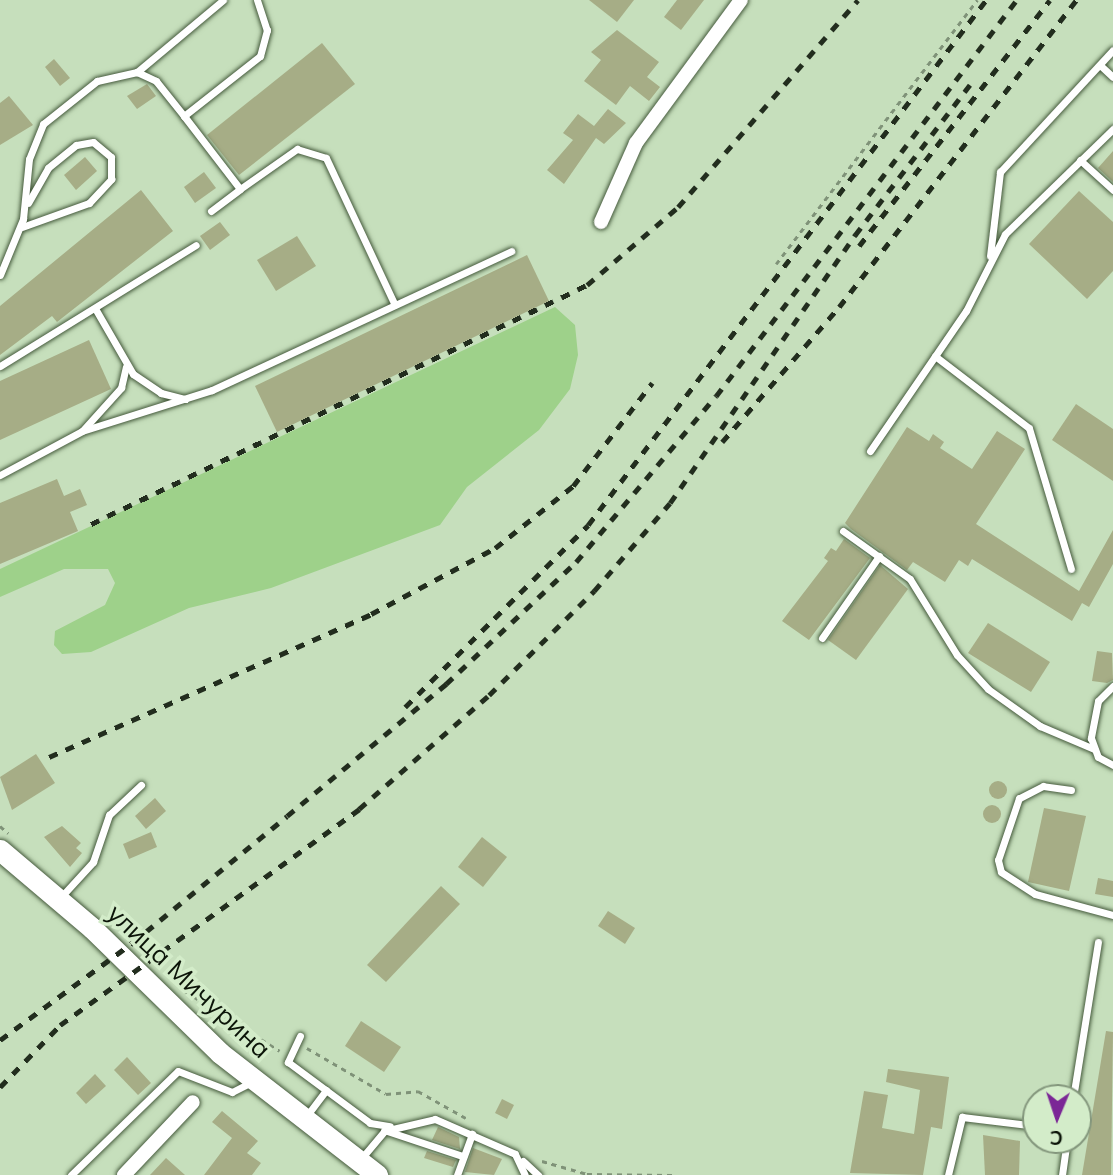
<!DOCTYPE html>
<html>
<head>
<meta charset="utf-8">
<style>
  body { margin:0 }
  #map { position:relative; width:1113px; height:1175px; overflow:hidden; background:#c6dfbc; font-family:Mulish,sans-serif }
  div>[style] { position:absolute }
  .green>* { inset:0; background:#9ed18a }
  .building>* { inset:0; background:#a6ad86 }
  .round { border-radius:50% }
  .path>* { height:2.5px; margin-top:-1.25px; transform-origin:0; background:repeating-linear-gradient(90deg,#7f9278 0 5px,transparent 0 10px) }
  .roads { filter:drop-shadow(0 0 2px #455a3c) drop-shadow(0 0 2px #455a3c) }
  .lane>* { height:7px; margin:-3.5px; padding:0 3.5px; transform-origin:3.5px; border-radius:3.5px; background:#fff }
  .street>* { height:14px; margin:-7px; padding:0 7px; transform-origin:7px; border-radius:7px; background:#fff }
  .primary>* { height:21px; margin:-10.5px; padding:0 10.5px; transform-origin:10.5px; border-radius:10.5px; background:#fff }
  .rail>* { height:4.5px; margin-top:-2.25px; transform-origin:0; background:repeating-linear-gradient(90deg,#222d1e 0 9px,transparent 0 18px) }
  span { translate:-50% -50%; white-space:nowrap; text-align:center; line-height:1.15; -webkit-text-stroke:7px #d3ecc9; paint-order:stroke }
  .street-label { font-size:26px; color:#0b1408 }
  .north { position:absolute; left:1022px; top:1084px; width:70px; height:70px; box-sizing:border-box; background:#d3ecc9; border:2px solid #83967c; border-radius:50%; rotate:182deg; font-size:19px; font-weight:700; line-height:28px; text-align:center; color:#0b1408 }
  .north::after { content:''; display:block; margin:auto; width:24px; height:32px; background:#7b2796; clip-path:polygon(50% 0,100% 100%,50% 72%,0 100%) }
</style>
</head>
<body>
<div id="map">
  <div class="green">
    <i style="clip-path:polygon(555px 307px,575px 325px,578px 355px,570px 389px,539px 430px,467px 487px,440px 525px,271px 588px,189px 608px,91px 652px,62px 654px,54px 645px,55px 631px,105px 605px,115px 583px,108px 569px,64px 569px,0 597px,0 569px)"></i>
  </div>
  <div class="building">
    <i style="clip-path:polygon(589px 0,634px 0,617px 22px)"></i>
    <i style="clip-path:polygon(677px 0,704px 0,681px 30px,664px 17px)"></i>
    <i style="clip-path:polygon(617px 30px,659px 62px,647px 77px,660px 87px,649px 101px,630px 86px,616px 105px,584px 81px,601px 60px,591px 52px)"></i>
    <i style="clip-path:polygon(322px 43px,355px 84px,239px 175px,207px 135px)"></i>
    <i style="clip-path:polygon(54px 59px,70px 78px,60px 86px,45px 67px)"></i>
    <i style="clip-path:polygon(147px 84px,156px 96px,137px 109px,127px 96px)"></i>
    <i style="clip-path:polygon(9px 96px,33px 125px,0 145px,0 103px)"></i>
    <i style="clip-path:polygon(608px 109px,626px 123px,604px 144px,596px 138px,564px 184px,547px 170px,573px 140px,563px 133px,578px 114px,594px 126px)"></i>
    <i style="clip-path:polygon(1113px 151px,1113px 182px,1098px 168px)"></i>
    <i style="clip-path:polygon(85px 157px,97px 171px,76px 190px,64px 175px)"></i>
    <i style="clip-path:polygon(204px 172px,216px 188px,195px 203px,184px 187px)"></i>
    <i style="clip-path:polygon(141px 190px,173px 231px,57px 322px,52px 316px,0 355px,0 306px)"></i>
    <i style="clip-path:polygon(1079px 191px,1113px 222px,1113px 271px,1087px 299px,1029px 244px)"></i>
    <i style="clip-path:polygon(220px 222px,230px 235px,210px 250px,200px 236px)"></i>
    <i style="clip-path:polygon(297px 236px,316px 266px,276px 291px,257px 260px)"></i>
    <i style="clip-path:polygon(527px 255px,549px 301px,277px 432px,255px 386px)"></i>
    <i style="clip-path:polygon(89px 340px,111px 389px,0 440px,0 381px)"></i>
    <i style="clip-path:polygon(1076px 404px,1113px 429px,1113px 481px,1052px 440px)"></i>
    <i style="clip-path:polygon(907px 427px,929px 441px,933px 434px,944px 442px,940px 448px,972px 469px,997px 431px,1025px 449px,976px 524px,1079px 591px,1113px 530px,1113px 564px,1089px 607px,1082px 603px,1072px 621px,972px 559px,968px 566px,959px 560px,945px 582px,913px 562px,907px 570px,851px 529px,845px 523px)"></i>
    <i style="clip-path:polygon(57px 479px,64px 496px,80px 489px,87px 505px,70px 512px,78px 531px,0 564px,0 503px)"></i>
    <i style="clip-path:polygon(844px 539px,870px 558px,809px 640px,782px 621px,828px 561px,824px 558px,831px 548px,836px 551px)"></i>
    <i style="clip-path:polygon(880px 565px,908px 589px,856px 660px,828px 640px)"></i>
    <i style="clip-path:polygon(988px 623px,1050px 662px,1031px 692px,968px 653px)"></i>
    <i style="clip-path:polygon(1097px 651px,1112px 653px,1113px 680px,1107px 683px,1092px 681px)"></i>
    <i style="clip-path:polygon(36px 754px,55px 783px,12px 810px,0 777px)"></i>
    <i class="round" style="left:989px;top:781px;width:18px;height:18px"></i>
    <i style="clip-path:polygon(155px 798px,166px 811px,146px 829px,135px 816px)"></i>
    <i class="round" style="left:983px;top:805px;width:18px;height:18px"></i>
    <i style="clip-path:polygon(1044px 808px,1086px 816px,1069px 891px,1028px 882px)"></i>
    <i style="clip-path:polygon(62px 826px,81px 843px,76px 848px,82px 853px,70px 867px,44px 837px)"></i>
    <i style="clip-path:polygon(151px 832px,157px 847px,129px 859px,123px 844px)"></i>
    <i style="clip-path:polygon(482px 837px,507px 857px,483px 887px,458px 867px)"></i>
    <i style="clip-path:polygon(1098px 878px,1113px 881px,1113px 897px,1095px 894px)"></i>
    <i style="clip-path:polygon(441px 886px,460px 904px,386px 982px,367px 965px)"></i>
    <i style="clip-path:polygon(608px 911px,635px 928px,625px 944px,598px 926px)"></i>
    <i style="clip-path:polygon(361px 1021px,401px 1047px,384px 1072px,345px 1046px)"></i>
    <i style="clip-path:polygon(1106px 1031px,1113px 1032px,1111px 1175px,1082px 1175px)"></i>
    <i style="clip-path:polygon(127px 1057px,151px 1083px,138px 1095px,114px 1070px)"></i>
    <i style="clip-path:polygon(888px 1069px,949px 1077px,942px 1129px,931px 1127px,923px 1175px,850px 1173px,864px 1091px,888px 1095px,882px 1128px,914px 1134px,920px 1090px,886px 1082px)"></i>
    <i style="clip-path:polygon(95px 1074px,106px 1086px,86px 1104px,76px 1093px)"></i>
    <i style="clip-path:polygon(502px 1099px,514px 1105px,507px 1119px,495px 1113px)"></i>
    <i style="clip-path:polygon(222px 1111px,258px 1141px,247px 1153px,261px 1163px,252px 1175px,204px 1175px,232px 1138px,212px 1122px)"></i>
    <i style="clip-path:polygon(438px 1127px,459px 1137px,460px 1149px,432px 1140px)"></i>
    <i style="clip-path:polygon(983px 1135px,1020px 1141px,1019px 1175px,985px 1175px)"></i>
    <i style="clip-path:polygon(473px 1148px,502px 1159px,494px 1175px,465px 1172px)"></i>
    <i style="clip-path:polygon(427px 1151px,456px 1160px,453px 1167px,424px 1158px)"></i>
    <i style="clip-path:polygon(166px 1158px,185px 1175px,150px 1175px)"></i>
  </div>
  <div class="path">
    <i style="left:776px;top:264px;width:332px;rotate:-52.7deg"></i>
    <i style="left:0;top:826px;width:11px;rotate:41deg"></i>
    <i style="left:185px;top:991px;width:112px;rotate:32.3deg"></i>
    <i style="left:307px;top:1048px;width:91px;rotate:30.2deg"></i>
    <i style="left:386px;top:1094px;width:32px;rotate:-5deg"></i>
    <i style="left:418px;top:1091px;width:55px;rotate:29.4deg"></i>
    <i style="left:542px;top:1161px;width:47px;rotate:16.1deg"></i>
    <i style="left:587px;top:1174px;width:85px;rotate:0.7deg"></i>
  </div>
  <div class="roads">
    <div class="lane">
      <i style="left:257px;top:0;width:32px;rotate:72deg"></i>
      <i style="left:267px;top:30px;width:27px;rotate:105deg"></i>
      <i style="left:260px;top:56px;width:97px;rotate:141.7deg"></i>
      <i style="left:184px;top:116px;width:92px;rotate:52.5deg"></i>
      <i style="left:240px;top:189px;width:70px;rotate:-35.1deg"></i>
      <i style="left:297px;top:149px;width:30px;rotate:17deg"></i>
      <i style="left:326px;top:158px;width:162px;rotate:64.9deg"></i>
      <i style="left:1101px;top:66px;width:16px;rotate:43deg"></i>
      <i style="left:137px;top:72px;width:21px;rotate:25deg"></i>
      <i style="left:156px;top:81px;width:45px;rotate:51.3deg"></i>
      <i style="left:1080px;top:160px;width:45px;rotate:42.3deg"></i>
      <i style="left:211px;top:211px;width:36px;rotate:-37deg"></i>
      <i style="left:22px;top:227px;width:71px;rotate:-19.7deg"></i>
      <i style="left:89px;top:203px;width:33px;rotate:-47deg"></i>
      <i style="left:111px;top:179px;width:22px;rotate:-90deg"></i>
      <i style="left:111px;top:157px;width:23px;rotate:-140deg"></i>
      <i style="left:93px;top:142px;width:17px;rotate:170deg"></i>
      <i style="left:76px;top:145px;width:36px;rotate:141deg"></i>
      <i style="left:48px;top:168px;width:40px;rotate:119.7deg"></i>
      <i style="left:990px;top:256px;width:85px;rotate:-83.2deg"></i>
      <i style="left:1000px;top:172px;width:166px;rotate:-47.2deg"></i>
      <i style="left:0;top:275px;width:61px;rotate:-67.7deg"></i>
      <i style="left:23px;top:219px;width:60px;rotate:-84.3deg"></i>
      <i style="left:29px;top:159px;width:38px;rotate:-68deg"></i>
      <i style="left:43px;top:124px;width:69px;rotate:-38.5deg"></i>
      <i style="left:97px;top:81px;width:41px;rotate:-12.7deg"></i>
      <i style="left:137px;top:72px;width:112px;rotate:-39.9deg"></i>
      <i style="left:96px;top:310px;width:74px;rotate:60deg"></i>
      <i style="left:133px;top:374px;width:34px;rotate:34deg"></i>
      <i style="left:161px;top:393px;width:25px;rotate:14deg"></i>
      <i style="left:935px;top:356px;width:118px;rotate:37.5deg"></i>
      <i style="left:1029px;top:428px;width:147px;rotate:73.4deg"></i>
      <i style="left:0;top:366px;width:230px;rotate:-31.7deg"></i>
      <i style="left:83px;top:430px;width:57px;rotate:-47.9deg"></i>
      <i style="left:121px;top:388px;width:22px;rotate:-77deg"></i>
      <i style="left:870px;top:451px;width:170px;rotate:-55.6deg"></i>
      <i style="left:966px;top:311px;width:86px;rotate:-63.1deg"></i>
      <i style="left:1005px;top:234px;width:151px;rotate:-44.2deg"></i>
      <i style="left:0;top:475px;width:93px;rotate:-28.2deg"></i>
      <i style="left:82px;top:431px;width:136px;rotate:-17.5deg"></i>
      <i style="left:212px;top:390px;width:330px;rotate:-24.9deg"></i>
      <i style="left:843px;top:531px;width:82px;rotate:35.6deg"></i>
      <i style="left:910px;top:579px;width:89px;rotate:58.3deg"></i>
      <i style="left:957px;top:655px;width:46px;rotate:47.6deg"></i>
      <i style="left:988px;top:689px;width:64px;rotate:35.4deg"></i>
      <i style="left:1040px;top:726px;width:59px;rotate:23.1deg"></i>
      <i style="left:822px;top:638px;width:100px;rotate:-55.2deg"></i>
      <i style="left:1113px;top:686px;width:21px;rotate:135deg"></i>
      <i style="left:1098px;top:701px;width:38px;rotate:101deg"></i>
      <i style="left:1091px;top:738px;width:20px;rotate:70deg"></i>
      <i style="left:1098px;top:757px;width:17px;rotate:28deg"></i>
      <i style="left:1071px;top:790px;width:28px;rotate:-172deg"></i>
      <i style="left:1043px;top:786px;width:27px;rotate:153deg"></i>
      <i style="left:1019px;top:798px;width:65px;rotate:108.7deg"></i>
      <i style="left:998px;top:860px;width:12px;rotate:76deg"></i>
      <i style="left:1001px;top:872px;width:40px;rotate:32.9deg"></i>
      <i style="left:1035px;top:894px;width:81px;rotate:15.1deg"></i>
      <i style="left:60px;top:898px;width:49px;rotate:-47.5deg"></i>
      <i style="left:93px;top:862px;width:50px;rotate:-71.2deg"></i>
      <i style="left:109px;top:815px;width:44px;rotate:-43.2deg"></i>
      <i style="left:300px;top:1036px;width:29px;rotate:115deg"></i>
      <i style="left:288px;top:1062px;width:102px;rotate:36.6deg"></i>
      <i style="left:370px;top:1123px;width:20px;rotate:9deg"></i>
      <i style="left:1073px;top:1098px;width:158px;rotate:-80.9deg"></i>
      <i style="left:305px;top:1118px;width:35px;rotate:-53deg"></i>
      <i style="left:387px;top:1131px;width:79px;rotate:18.4deg"></i>
      <i style="left:360px;top:1160px;width:38px;rotate:-50deg"></i>
      <i style="left:384px;top:1131px;width:52px;rotate:-13.2deg"></i>
      <i style="left:435px;top:1119px;width:87px;rotate:23.6deg"></i>
      <i style="left:515px;top:1154px;width:23px;rotate:65deg"></i>
      <i style="left:523px;top:1161px;width:21px;rotate:43deg"></i>
      <i style="left:71px;top:1175px;width:149px;rotate:-44.2deg"></i>
      <i style="left:178px;top:1071px;width:58px;rotate:21.3deg"></i>
      <i style="left:232px;top:1092px;width:25px;rotate:-27deg"></i>
      <i style="left:457px;top:1175px;width:44px;rotate:-69.9deg"></i>
      <i style="left:948px;top:1175px;width:60px;rotate:-76.4deg"></i>
      <i style="left:962px;top:1117px;width:75px;rotate:6.9deg"></i>
      <i style="left:1062px;top:1175px;width:35px;rotate:-82deg"></i>
    </div>
    <div class="street">
      <i style="left:601px;top:222px;width:86px;rotate:-66.1deg"></i>
      <i style="left:636px;top:143px;width:177px;rotate:-53.7deg"></i>
      <i style="left:124px;top:1175px;width:100px;rotate:-46.6deg"></i>
    </div>
    <div class="primary">
      <i style="left:0;top:850px;width:121px;rotate:40.3deg"></i>
      <i style="left:92px;top:928px;width:179px;rotate:44.3deg"></i>
      <i style="left:220px;top:1053px;width:199px;rotate:37.8deg"></i>
    </div>
  </div>
  <div class="rail">
    <i style="left:859px;top:246px;width:311px;rotate:-52.2deg"></i>
    <i style="left:722px;top:442px;width:179px;rotate:-49.1deg"></i>
    <i style="left:839px;top:307px;width:388px;rotate:-52.3deg"></i>
    <i style="left:91px;top:524px;width:551px;rotate:-25.73deg"></i>
    <i style="left:587px;top:285px;width:120px;rotate:-40.6deg"></i>
    <i style="left:678px;top:207px;width:274px;rotate:-49deg"></i>
    <i style="left:405px;top:707px;width:258px;rotate:-44.8deg"></i>
    <i style="left:588px;top:525px;width:659px;rotate:-52.83deg"></i>
    <i style="left:49px;top:757px;width:352px;rotate:-23.9deg"></i>
    <i style="left:371px;top:614px;width:140px;rotate:-28deg"></i>
    <i style="left:495px;top:548px;width:100px;rotate:-38.5deg"></i>
    <i style="left:573px;top:486px;width:130px;rotate:-52.5deg"></i>
    <i style="left:0;top:1040px;width:164px;rotate:-36.3deg"></i>
    <i style="left:132px;top:943px;width:200px;rotate:-39.3deg"></i>
    <i style="left:287px;top:816px;width:207px;rotate:-39.7deg"></i>
    <i style="left:446px;top:684px;width:178px;rotate:-43.2deg"></i>
    <i style="left:576px;top:562px;width:217px;rotate:-49.9deg"></i>
    <i style="left:716px;top:396px;width:497px;rotate:-52.8deg"></i>
    <i style="left:0;top:1087px;width:86px;rotate:-45.9deg"></i>
    <i style="left:60px;top:1025px;width:369px;rotate:-35.8deg"></i>
    <i style="left:359px;top:809px;width:173px;rotate:-41.2deg"></i>
    <i style="left:489px;top:695px;width:148px;rotate:-44.7deg"></i>
    <i style="left:594px;top:591px;width:116px;rotate:-49.2deg"></i>
    <i style="left:670px;top:503px;width:326px;rotate:-55.4deg"></i>
    <i style="left:855px;top:235px;width:193px;rotate:-52.6deg"></i>
  </div>
  <div class="street-label">
    <span style="left:189px;top:981px;rotate:43deg">улица Мичурина</span>
  </div>
  <div class="north">С</div>
</div>
</body>
</html>
